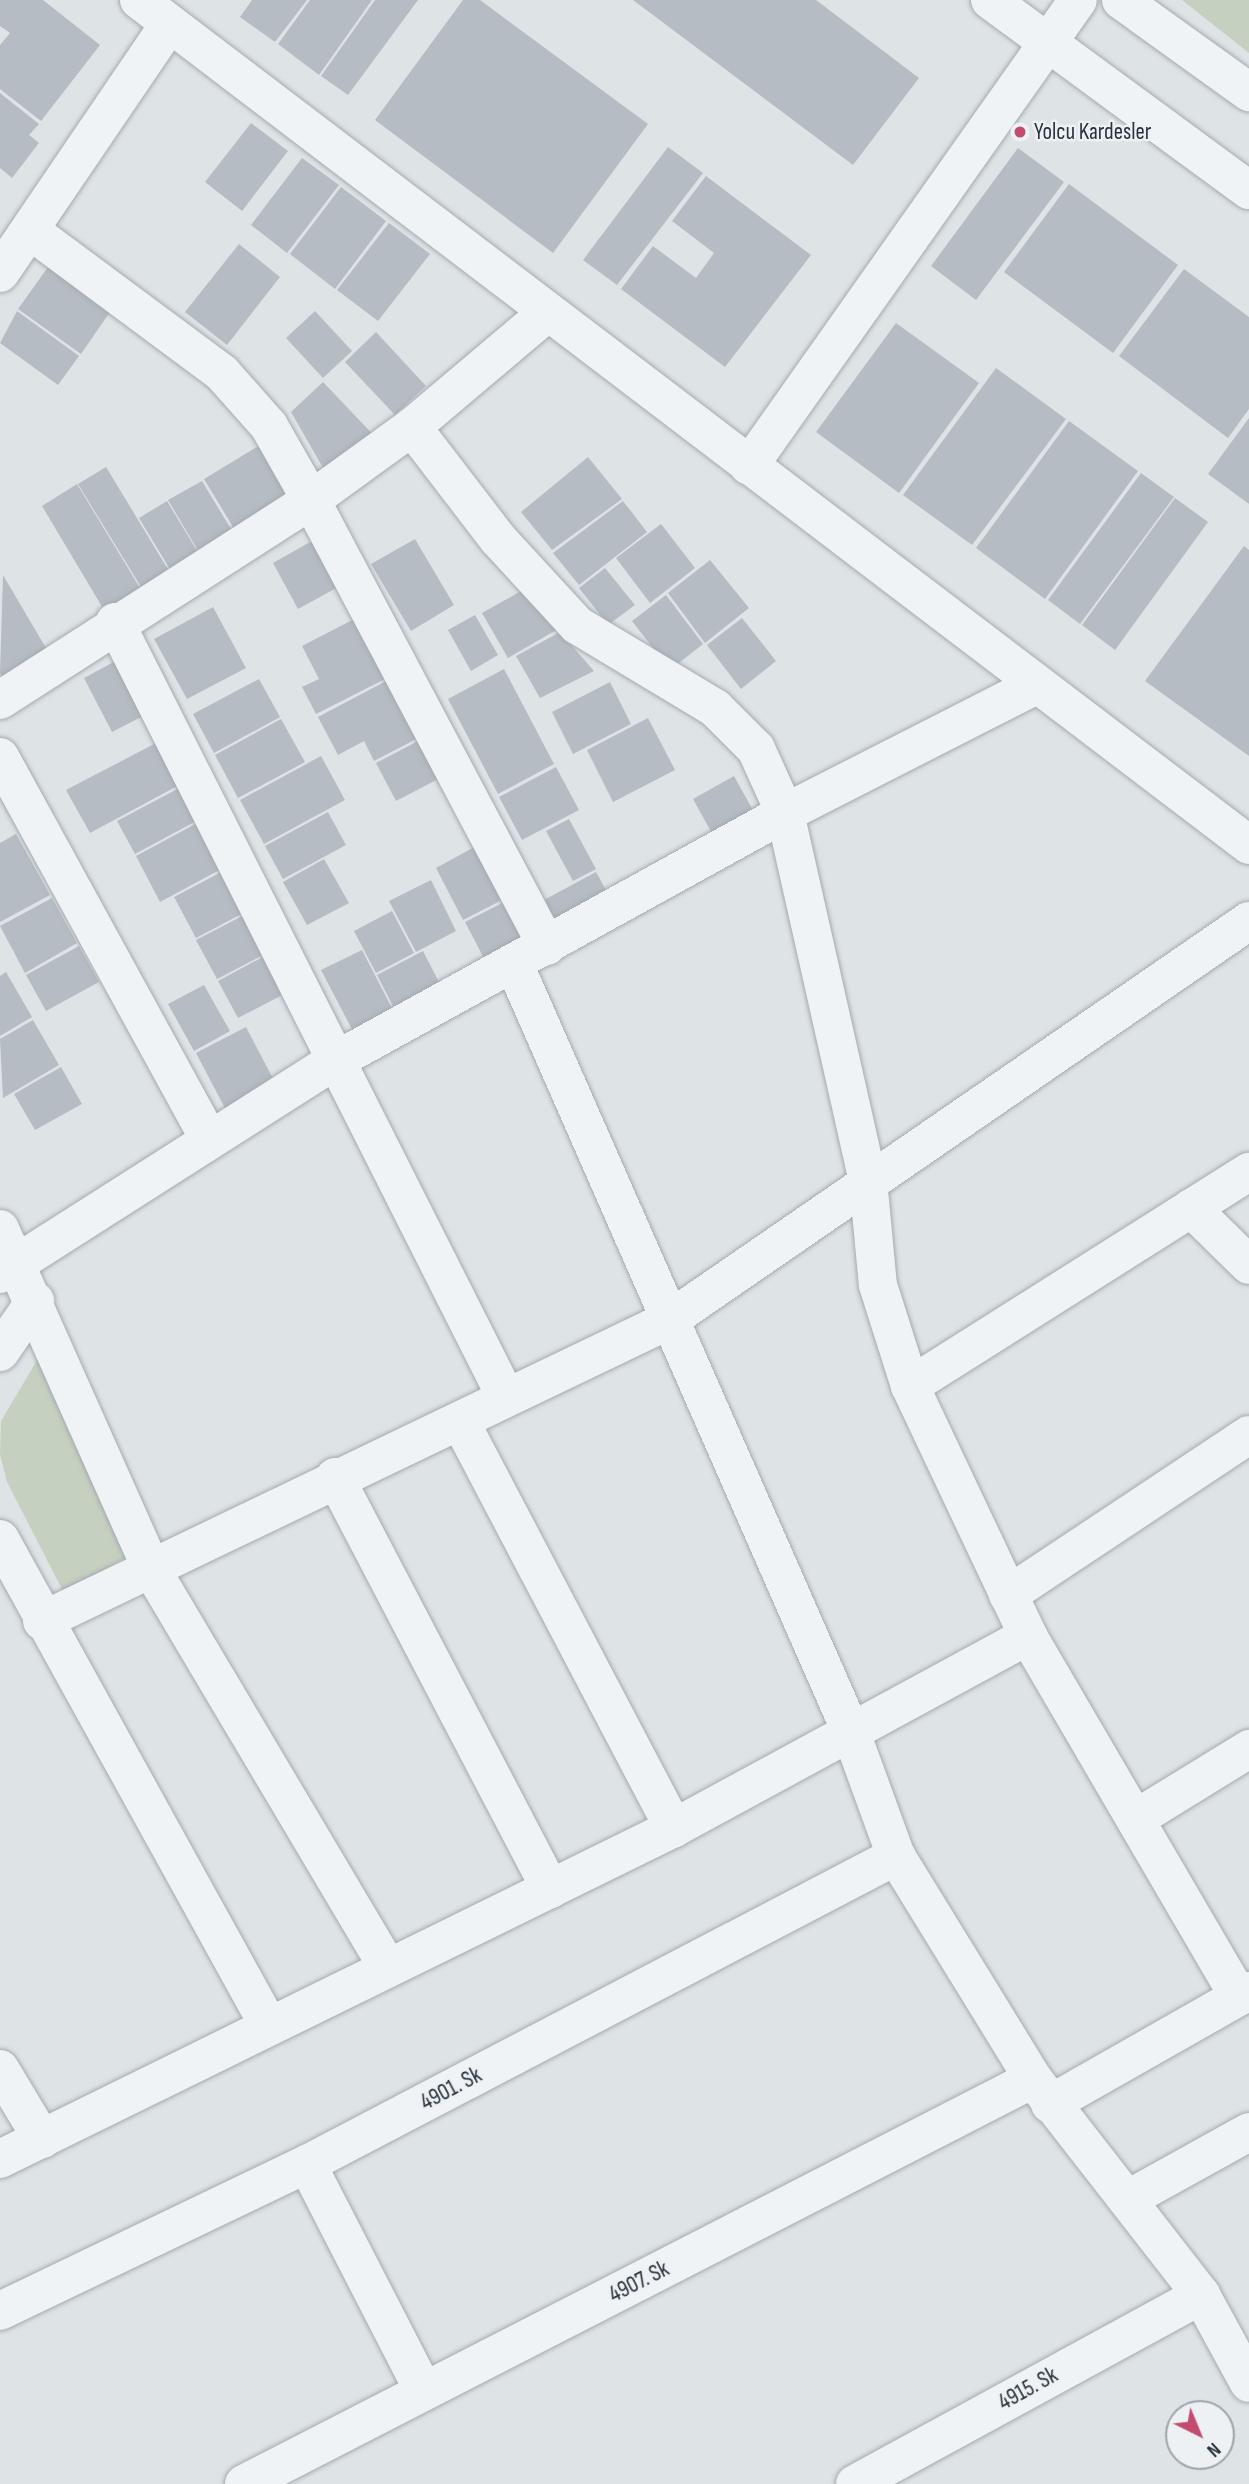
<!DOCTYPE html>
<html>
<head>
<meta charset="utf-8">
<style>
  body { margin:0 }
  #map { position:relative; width:1249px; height:2484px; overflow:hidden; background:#dee3e6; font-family:"Sofia Sans Condensed",sans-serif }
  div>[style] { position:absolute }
  .green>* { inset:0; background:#c6d0c0 }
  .building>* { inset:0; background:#b6bcc3 }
  .roads { filter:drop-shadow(0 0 2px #a4aab0) drop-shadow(0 0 2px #a4aab0) }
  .minor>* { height:38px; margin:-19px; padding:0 19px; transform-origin:19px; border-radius:19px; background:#f0f3f5 }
  .tertiary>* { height:38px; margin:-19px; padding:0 19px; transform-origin:19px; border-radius:19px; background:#f0f3f5 }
  .dots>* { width:19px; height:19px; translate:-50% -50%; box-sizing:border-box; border:4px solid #edf1f4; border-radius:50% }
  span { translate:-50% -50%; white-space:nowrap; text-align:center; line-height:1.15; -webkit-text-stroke:5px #edf1f4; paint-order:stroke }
  .poi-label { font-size:23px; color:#28323c }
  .left { translate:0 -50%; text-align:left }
  .street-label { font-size:23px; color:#28323c }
  .north { position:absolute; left:1165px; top:2400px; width:70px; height:70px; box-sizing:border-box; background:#edf1f4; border:2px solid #9ea5aa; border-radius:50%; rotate:137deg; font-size:19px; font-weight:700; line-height:28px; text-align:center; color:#28323c }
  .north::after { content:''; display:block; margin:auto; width:24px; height:32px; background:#c34b6e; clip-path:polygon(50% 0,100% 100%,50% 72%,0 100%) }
</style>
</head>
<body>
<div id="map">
  <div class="green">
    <i style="clip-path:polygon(1182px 0,1249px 0,1249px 53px)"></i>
    <i style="clip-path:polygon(42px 1352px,131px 1554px,64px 1593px,7px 1482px,0 1454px,1px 1421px)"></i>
  </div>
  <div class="building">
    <i style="clip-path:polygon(0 0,43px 0,100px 45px,41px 121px,0 89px,0 45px,10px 33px,0 26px)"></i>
    <i style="clip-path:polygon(252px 0,307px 0,275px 42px,240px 17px)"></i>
    <i style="clip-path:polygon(310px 0,372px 0,319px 75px,278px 44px)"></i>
    <i style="clip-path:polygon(375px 0,418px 0,348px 95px,321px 76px)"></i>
    <i style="clip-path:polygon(463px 0,480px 0,648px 124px,553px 253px,375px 120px)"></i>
    <i style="clip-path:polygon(633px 0,816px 0,919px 78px,853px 165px)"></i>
    <i style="clip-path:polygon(0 93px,39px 124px,29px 135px,39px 143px,12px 178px,0 168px)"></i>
    <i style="clip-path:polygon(251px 123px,288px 151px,242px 211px,205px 182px)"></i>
    <i style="clip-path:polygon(668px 147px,703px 173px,617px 285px,583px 260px)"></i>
    <i style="clip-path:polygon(1018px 148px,1064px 182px,976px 300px,931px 266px)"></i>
    <i style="clip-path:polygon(302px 158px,339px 185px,287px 253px,251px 225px)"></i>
    <i style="clip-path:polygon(706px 176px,811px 255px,725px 367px,621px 289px,653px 246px,696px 278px,714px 253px,672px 221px)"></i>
    <i style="clip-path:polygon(1069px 184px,1178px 265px,1113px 353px,1004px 272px)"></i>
    <i style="clip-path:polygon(341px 187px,386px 221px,335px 289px,290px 254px)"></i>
    <i style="clip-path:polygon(389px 223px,430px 254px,378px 321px,337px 290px)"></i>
    <i style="clip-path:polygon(239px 244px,280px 277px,227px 345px,185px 312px)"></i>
    <i style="clip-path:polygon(48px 267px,110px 312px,81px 354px,18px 309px)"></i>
    <i style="clip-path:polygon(1184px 269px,1249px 317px,1249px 409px,1228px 438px,1119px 356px)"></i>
    <i style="clip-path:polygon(17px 311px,79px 356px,58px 385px,0 343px)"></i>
    <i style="clip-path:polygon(315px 311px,352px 351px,323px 378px,286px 338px)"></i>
    <i style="clip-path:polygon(896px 323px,979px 383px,899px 493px,816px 432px)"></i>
    <i style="clip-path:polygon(376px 332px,426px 386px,395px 415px,345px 362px)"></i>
    <i style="clip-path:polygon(996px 368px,1066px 419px,972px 545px,903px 495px)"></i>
    <i style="clip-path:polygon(323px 382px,383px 445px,330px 480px,291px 412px)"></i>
    <i style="clip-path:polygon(1249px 418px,1249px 504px,1208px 474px)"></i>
    <i style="clip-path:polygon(1069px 421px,1138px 471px,1045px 599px,976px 548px)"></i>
    <i style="clip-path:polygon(262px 444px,294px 498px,236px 532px,204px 479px)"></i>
    <i style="clip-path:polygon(588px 457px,622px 499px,552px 550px,521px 512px)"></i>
    <i style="clip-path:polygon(106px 467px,169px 571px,141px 587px,78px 484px)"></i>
    <i style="clip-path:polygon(1141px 473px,1174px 497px,1080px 624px,1048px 600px)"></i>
    <i style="clip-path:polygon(202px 481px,234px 534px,200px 554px,168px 500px)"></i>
    <i style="clip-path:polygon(77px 484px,140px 588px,104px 610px,42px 506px)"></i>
    <i style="clip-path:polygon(1175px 498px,1208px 522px,1115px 650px,1082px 625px)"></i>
    <i style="clip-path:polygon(167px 501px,199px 554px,171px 571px,139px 518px)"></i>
    <i style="clip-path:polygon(623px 501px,647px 532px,579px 585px,553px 553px)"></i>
    <i style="clip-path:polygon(661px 524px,695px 568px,650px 603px,616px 558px)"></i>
    <i style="clip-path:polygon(317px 538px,342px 585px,298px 609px,273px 563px)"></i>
    <i style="clip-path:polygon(415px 539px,454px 605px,411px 631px,371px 564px)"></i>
    <i style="clip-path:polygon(1244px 546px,1249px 550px,1249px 756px,1145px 681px)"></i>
    <i style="clip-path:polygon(710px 560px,749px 608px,705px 643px,668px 593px)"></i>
    <i style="clip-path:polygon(605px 568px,635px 605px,608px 625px,579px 588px)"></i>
    <i style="clip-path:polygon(3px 575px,53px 660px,8px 686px,0 673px)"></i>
    <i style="clip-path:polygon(523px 590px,558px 629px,508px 658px,482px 613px)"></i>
    <i style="clip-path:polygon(666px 595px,703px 644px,670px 670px,632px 621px)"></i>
    <i style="clip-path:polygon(213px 607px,246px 668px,187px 699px,154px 639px)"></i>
    <i style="clip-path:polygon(475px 615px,498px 655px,471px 671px,448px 630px)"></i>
    <i style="clip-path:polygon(358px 617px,389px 677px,316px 714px,302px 687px,319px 679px,302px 646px)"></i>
    <i style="clip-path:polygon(742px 618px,776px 661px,741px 689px,707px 645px)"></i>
    <i style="clip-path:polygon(560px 632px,594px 671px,540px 698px,516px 656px)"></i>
    <i style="clip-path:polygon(121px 658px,149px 713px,112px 732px,84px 678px)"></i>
    <i style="clip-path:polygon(504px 669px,554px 764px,498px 794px,448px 699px)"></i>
    <i style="clip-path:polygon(259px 679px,280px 717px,214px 753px,193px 714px)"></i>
    <i style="clip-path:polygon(390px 679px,420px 737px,374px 761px,364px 741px,338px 755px,318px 717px)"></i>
    <i style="clip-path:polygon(610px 682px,631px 724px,573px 754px,552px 712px)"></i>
    <i style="clip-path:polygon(648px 718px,675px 770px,613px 802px,587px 750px)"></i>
    <i style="clip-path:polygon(281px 719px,305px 762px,238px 798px,215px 755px)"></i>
    <i style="clip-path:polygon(422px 739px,442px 777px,396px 801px,376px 763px)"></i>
    <i style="clip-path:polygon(158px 742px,181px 784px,90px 833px,66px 790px)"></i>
    <i style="clip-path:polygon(321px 756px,345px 800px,264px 844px,240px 800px)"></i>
    <i style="clip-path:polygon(556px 767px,579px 810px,522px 840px,499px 797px)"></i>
    <i style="clip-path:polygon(734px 776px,761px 825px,720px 848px,693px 799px)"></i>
    <i style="clip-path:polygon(183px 786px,200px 819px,135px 854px,117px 821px)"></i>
    <i style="clip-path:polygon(328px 812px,346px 845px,283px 879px,265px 846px)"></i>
    <i style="clip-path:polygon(569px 819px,596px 869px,573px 881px,546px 831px)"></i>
    <i style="clip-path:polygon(201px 821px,225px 867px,160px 902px,136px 856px)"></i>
    <i style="clip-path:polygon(16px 834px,50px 895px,0 922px,0 843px)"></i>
    <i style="clip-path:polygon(478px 845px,506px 898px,463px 920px,436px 868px)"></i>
    <i style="clip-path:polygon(324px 859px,349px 903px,307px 925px,283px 882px)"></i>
    <i style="clip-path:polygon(227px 869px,249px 910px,196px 938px,174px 897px)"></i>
    <i style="clip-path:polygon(596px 872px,612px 901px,559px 930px,544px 900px)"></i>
    <i style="clip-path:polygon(431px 880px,456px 931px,416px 952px,389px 901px)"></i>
    <i style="clip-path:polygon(52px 898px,77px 943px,25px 973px,0 926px)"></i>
    <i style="clip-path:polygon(508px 900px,531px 943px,488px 966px,465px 922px)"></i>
    <i style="clip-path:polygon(392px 911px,414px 953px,376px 973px,354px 931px)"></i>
    <i style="clip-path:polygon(250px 912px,271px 951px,217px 979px,196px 940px)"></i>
    <i style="clip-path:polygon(79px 946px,99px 982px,46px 1011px,26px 975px)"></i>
    <i style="clip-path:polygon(362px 950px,396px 1016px,356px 1037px,321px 970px)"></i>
    <i style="clip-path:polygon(423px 951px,444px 992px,398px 1016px,377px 975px)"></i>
    <i style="clip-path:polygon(272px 952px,292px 990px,238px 1018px,218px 981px)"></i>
    <i style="clip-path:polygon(6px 972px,32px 1017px,0 1036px,0 976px)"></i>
    <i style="clip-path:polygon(204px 985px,230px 1031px,194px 1051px,168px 1004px)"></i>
    <i style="clip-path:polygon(33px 1020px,59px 1065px,3px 1098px,0 1039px)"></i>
    <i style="clip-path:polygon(246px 1027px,278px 1088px,228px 1114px,196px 1053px)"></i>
    <i style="clip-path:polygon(61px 1067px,82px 1104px,35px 1130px,14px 1094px)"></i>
  </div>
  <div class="roads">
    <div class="minor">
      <i style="left:0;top:273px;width:301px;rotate:-55.8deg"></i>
      <i style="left:412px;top:427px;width:141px;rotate:52.5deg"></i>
      <i style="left:498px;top:539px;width:117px;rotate:47.4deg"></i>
      <i style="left:577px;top:625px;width:161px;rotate:31deg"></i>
      <i style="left:715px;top:708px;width:58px;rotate:45deg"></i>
      <i style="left:756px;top:749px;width:70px;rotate:65.6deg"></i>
      <i style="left:785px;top:813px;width:376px;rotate:77.3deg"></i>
      <i style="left:868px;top:1180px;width:105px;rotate:84.6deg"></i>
      <i style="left:878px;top:1285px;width:106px;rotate:72.4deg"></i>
      <i style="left:910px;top:1386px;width:276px;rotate:64.7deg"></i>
      <i style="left:1028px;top:1636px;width:418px;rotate:59.7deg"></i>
      <i style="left:115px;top:622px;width:868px;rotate:63.23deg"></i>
      <i style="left:0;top:700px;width:370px;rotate:-32.7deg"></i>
      <i style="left:311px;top:500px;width:85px;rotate:-119.6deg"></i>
      <i style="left:269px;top:426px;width:71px;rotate:-131.6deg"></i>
      <i style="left:222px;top:373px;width:238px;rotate:-143.4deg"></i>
      <i style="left:0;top:757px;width:435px;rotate:61.3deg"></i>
      <i style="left:1191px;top:1208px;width:81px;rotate:44.5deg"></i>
      <i style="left:0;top:1229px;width:376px;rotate:66deg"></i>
      <i style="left:153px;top:1572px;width:456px;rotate:59.3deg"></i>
      <i style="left:0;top:1274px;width:395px;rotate:-32.5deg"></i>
      <i style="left:333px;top:1062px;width:516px;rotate:-28.85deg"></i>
      <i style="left:785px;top:813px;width:282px;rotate:-27deg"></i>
      <i style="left:0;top:1352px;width:62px;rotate:-55.5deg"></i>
      <i style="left:910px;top:1386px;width:401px;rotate:-32.3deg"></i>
      <i style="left:461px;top:1423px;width:458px;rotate:62.3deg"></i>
      <i style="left:335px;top:1477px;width:465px;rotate:62.4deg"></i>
      <i style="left:0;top:1539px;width:556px;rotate:61.09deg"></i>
      <i style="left:1008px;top:1595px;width:289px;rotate:-33.6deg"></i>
      <i style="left:42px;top:1621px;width:696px;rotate:-25.64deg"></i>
      <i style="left:669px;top:1320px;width:704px;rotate:-34.53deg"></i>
      <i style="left:1137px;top:1818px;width:132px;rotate:-31.6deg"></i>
      <i style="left:0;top:2069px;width:82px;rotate:59deg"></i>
      <i style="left:1050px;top:2104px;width:229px;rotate:-29.6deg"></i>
      <i style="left:0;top:2159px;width:751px;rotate:-26.16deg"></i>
      <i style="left:674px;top:1828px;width:403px;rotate:-28.5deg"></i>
      <i style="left:307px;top:2164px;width:252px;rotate:62.8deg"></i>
      <i style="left:1130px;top:2198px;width:136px;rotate:-29deg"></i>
      <i style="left:0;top:2311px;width:340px;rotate:-25.6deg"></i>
      <i style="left:307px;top:2164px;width:665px;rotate:-27.61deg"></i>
      <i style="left:244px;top:2484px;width:887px;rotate:-27.17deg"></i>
      <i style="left:855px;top:2484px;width:394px;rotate:-28.6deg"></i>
    </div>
    <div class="tertiary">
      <i style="left:139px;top:0;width:1395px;rotate:37.28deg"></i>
      <i style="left:990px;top:0;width:321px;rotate:36.3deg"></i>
      <i style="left:1121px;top:0;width:158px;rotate:35.7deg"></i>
      <i style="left:749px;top:466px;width:570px;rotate:-54.78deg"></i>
      <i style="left:547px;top:946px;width:505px;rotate:-117.89deg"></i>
      <i style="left:311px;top:500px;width:125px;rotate:-35.9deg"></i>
      <i style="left:412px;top:427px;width:177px;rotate:-40.2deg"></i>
      <i style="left:514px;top:964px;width:833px;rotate:66.3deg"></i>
      <i style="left:849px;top:1727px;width:137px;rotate:70deg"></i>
      <i style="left:896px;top:1856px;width:262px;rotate:58.4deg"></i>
      <i style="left:1033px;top:2079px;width:274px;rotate:52.1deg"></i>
      <i style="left:1201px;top:2295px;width:100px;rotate:61.4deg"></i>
    </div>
  </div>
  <div class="dots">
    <i style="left:1020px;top:132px;background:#c34b6e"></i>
  </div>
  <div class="poi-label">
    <span class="left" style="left:1034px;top:132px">Yolcu Kardesler</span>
  </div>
  <div class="street-label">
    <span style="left:451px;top:2089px;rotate:-28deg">4901. Sk</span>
    <span style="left:639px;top:2282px;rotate:-27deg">4907. Sk</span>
    <span style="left:1028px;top:2389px;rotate:-29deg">4915. Sk</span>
  </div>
  <div class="north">N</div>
</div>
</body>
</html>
